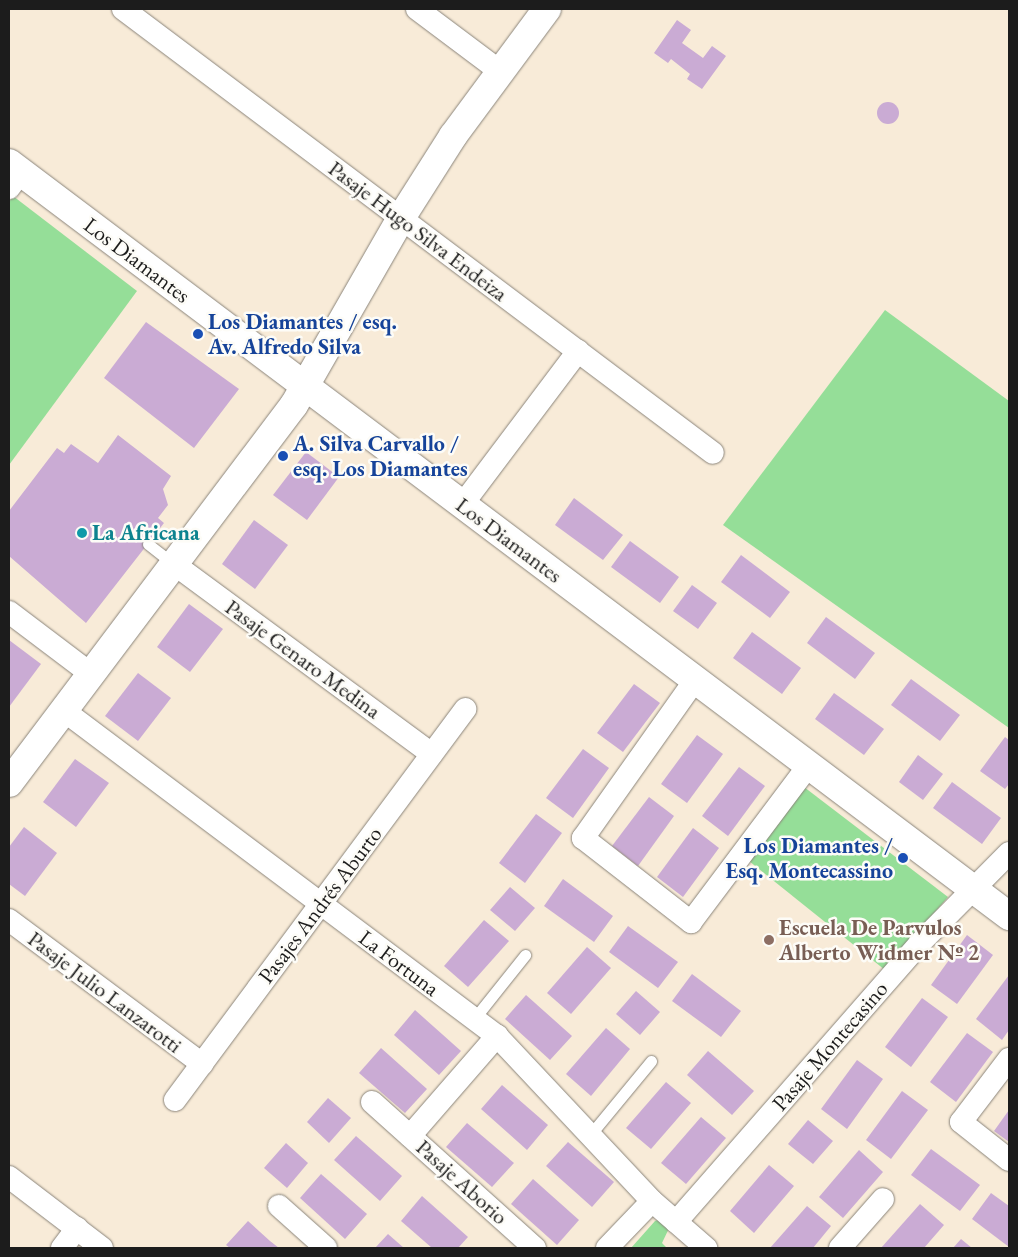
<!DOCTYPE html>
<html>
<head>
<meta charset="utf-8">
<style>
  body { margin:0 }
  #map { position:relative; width:1018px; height:1257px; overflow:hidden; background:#f8ebd8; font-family:"EB Garamond",serif }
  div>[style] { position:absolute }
  .green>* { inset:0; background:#95de98 }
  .building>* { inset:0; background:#caabd4 }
  .round { border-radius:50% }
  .roads { filter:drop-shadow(0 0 1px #8a847a) drop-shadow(0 0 1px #8a847a) }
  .service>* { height:11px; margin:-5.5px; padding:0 5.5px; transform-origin:5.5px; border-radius:5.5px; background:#fff }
  .minor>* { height:22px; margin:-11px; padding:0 11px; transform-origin:11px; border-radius:11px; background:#fff }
  .tertiary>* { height:28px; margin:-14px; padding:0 14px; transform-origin:14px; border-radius:14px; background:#fff }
  .dots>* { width:14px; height:14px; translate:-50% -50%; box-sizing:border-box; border:2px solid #fdfcf7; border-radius:50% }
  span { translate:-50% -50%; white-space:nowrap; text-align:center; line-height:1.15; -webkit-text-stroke:5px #fdfcf7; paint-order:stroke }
  .street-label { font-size:22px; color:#1c1c1c }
  .transit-label { font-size:22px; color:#164399; font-weight:700 }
  .left { translate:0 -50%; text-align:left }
  .right { translate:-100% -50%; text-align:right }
  .culture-label { font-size:22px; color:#0d838f; font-weight:700 }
  .education-label { font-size:22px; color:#785e54; font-weight:700 }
  .frame { position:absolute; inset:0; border:10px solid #1c1c1c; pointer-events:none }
</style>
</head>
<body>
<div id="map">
  <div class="green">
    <i style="clip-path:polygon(13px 196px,137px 291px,9px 465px,9px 202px)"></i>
    <i style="clip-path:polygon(885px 310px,1009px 401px,1009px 728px,723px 525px)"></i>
    <i style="clip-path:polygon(804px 787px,948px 897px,885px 970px,749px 861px)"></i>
    <i style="clip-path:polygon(669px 1216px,673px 1220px,662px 1243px,667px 1248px,631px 1248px,655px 1221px)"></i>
  </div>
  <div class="building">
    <i style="clip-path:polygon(677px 20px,691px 30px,682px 43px,703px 58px,712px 46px,726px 56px,702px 89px,687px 79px,690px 74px,671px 59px,668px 63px,654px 53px)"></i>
    <i class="round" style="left:877px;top:102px;width:22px;height:22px"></i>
    <i style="clip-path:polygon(146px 322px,239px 389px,194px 448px,104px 378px)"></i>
    <i style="clip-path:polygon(118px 435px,171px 476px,163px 489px,168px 505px,158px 518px,164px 523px,86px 623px,9px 556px,9px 511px,57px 448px,64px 453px,71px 444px,98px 463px)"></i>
    <i style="clip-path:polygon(306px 452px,339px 477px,307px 520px,273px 495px)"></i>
    <i style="clip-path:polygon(574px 498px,623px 535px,603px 560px,555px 525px)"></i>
    <i style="clip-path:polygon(254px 520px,288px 545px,255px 589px,222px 564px)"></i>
    <i style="clip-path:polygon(630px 541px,679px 577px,660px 603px,611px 567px)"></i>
    <i style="clip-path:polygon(741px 555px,790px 592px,770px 618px,721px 582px)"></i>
    <i style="clip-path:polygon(692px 585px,717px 603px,698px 629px,673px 611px)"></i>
    <i style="clip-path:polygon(189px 604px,223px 629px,190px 672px,157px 647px)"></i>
    <i style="clip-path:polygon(826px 617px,875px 653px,855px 679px,807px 643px)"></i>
    <i style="clip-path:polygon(752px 632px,801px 668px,782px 694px,733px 658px)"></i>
    <i style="clip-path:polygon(9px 640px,41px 664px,9px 707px)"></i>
    <i style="clip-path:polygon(138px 673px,171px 698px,138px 741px,105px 716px)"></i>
    <i style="clip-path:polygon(911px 679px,960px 715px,940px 741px,891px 705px)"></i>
    <i style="clip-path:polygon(634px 684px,660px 703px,623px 752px,597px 733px)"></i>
    <i style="clip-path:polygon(834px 693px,884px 729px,864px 755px,815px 719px)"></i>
    <i style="clip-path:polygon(697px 735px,723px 754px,687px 803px,661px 784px)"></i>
    <i style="clip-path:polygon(1005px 737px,1009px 740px,1009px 784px,1005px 789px,980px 771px)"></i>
    <i style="clip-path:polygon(583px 749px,609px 768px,573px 818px,546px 798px)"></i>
    <i style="clip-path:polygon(918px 755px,943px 774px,923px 800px,899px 782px)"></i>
    <i style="clip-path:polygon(75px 759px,109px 783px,76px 827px,43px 802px)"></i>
    <i style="clip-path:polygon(739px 767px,765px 786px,728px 836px,702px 816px)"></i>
    <i style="clip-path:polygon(952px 782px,1001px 818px,982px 844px,933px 808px)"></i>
    <i style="clip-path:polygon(649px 797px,674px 816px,638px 866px,612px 846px)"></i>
    <i style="clip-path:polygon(536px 814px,562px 833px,525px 883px,499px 863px)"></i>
    <i style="clip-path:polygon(24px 827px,57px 853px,25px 896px,9px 884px,9px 847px)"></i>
    <i style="clip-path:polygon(693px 828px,719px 848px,683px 897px,657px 877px)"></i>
    <i style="clip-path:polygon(563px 879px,613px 916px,594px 942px,544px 906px)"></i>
    <i style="clip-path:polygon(510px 887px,535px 908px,515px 931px,490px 910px)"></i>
    <i style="clip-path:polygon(484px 920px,509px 941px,468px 987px,444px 966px)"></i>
    <i style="clip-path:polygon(628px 926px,678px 962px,658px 988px,609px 952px)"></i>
    <i style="clip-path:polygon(967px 935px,993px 955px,957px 1004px,931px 985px)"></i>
    <i style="clip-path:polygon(587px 947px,611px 968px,571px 1014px,547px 993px)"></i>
    <i style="clip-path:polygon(692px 974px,741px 1011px,721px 1037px,672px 1001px)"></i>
    <i style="clip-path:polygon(1009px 975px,1009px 1030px,1002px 1040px,976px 1019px)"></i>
    <i style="clip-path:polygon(636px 991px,660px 1012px,640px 1035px,616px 1014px)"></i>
    <i style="clip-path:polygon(526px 995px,572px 1036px,550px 1060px,505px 1019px)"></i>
    <i style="clip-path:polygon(922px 998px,948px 1017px,911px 1067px,885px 1047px)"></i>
    <i style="clip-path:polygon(415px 1010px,461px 1051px,439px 1075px,394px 1035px)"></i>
    <i style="clip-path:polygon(606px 1028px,630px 1049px,591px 1096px,566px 1074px)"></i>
    <i style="clip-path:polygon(967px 1033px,993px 1052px,956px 1102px,930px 1082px)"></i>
    <i style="clip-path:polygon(381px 1048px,427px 1089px,405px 1113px,359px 1073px)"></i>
    <i style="clip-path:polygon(708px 1051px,754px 1091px,732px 1115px,687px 1075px)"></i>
    <i style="clip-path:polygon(857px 1060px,883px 1079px,847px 1129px,821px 1109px)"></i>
    <i style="clip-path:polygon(666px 1082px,691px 1103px,651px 1149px,626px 1128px)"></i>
    <i style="clip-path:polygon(502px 1085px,548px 1125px,527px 1150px,481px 1109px)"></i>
    <i style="clip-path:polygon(902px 1091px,928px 1110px,891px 1159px,866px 1140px)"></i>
    <i style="clip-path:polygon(328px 1098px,351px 1118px,329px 1143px,307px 1122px)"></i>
    <i style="clip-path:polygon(1009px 1110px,1009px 1142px,994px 1131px)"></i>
    <i style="clip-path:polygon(701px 1117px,726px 1138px,686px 1184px,661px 1163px)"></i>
    <i style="clip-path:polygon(808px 1120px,833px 1141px,813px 1164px,788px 1144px)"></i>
    <i style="clip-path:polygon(467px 1123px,514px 1163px,492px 1187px,446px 1147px)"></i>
    <i style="clip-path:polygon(356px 1136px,402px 1176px,380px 1201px,334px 1160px)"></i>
    <i style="clip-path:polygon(568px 1142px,614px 1182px,592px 1207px,546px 1166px)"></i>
    <i style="clip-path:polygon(286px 1143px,308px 1163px,287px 1188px,264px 1168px)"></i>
    <i style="clip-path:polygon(931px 1149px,980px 1185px,960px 1211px,911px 1175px)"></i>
    <i style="clip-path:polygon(859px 1150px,883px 1172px,843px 1218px,819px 1197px)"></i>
    <i style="clip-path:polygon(769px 1165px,794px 1186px,754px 1233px,730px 1211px)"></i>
    <i style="clip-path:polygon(321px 1174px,367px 1214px,345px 1239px,300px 1198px)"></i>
    <i style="clip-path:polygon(533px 1179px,579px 1220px,557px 1245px,511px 1204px)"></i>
    <i style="clip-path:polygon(991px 1193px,1009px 1206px,1009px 1247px,972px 1219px)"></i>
    <i style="clip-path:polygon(422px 1196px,468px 1237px,458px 1248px,432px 1248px,401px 1221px)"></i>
    <i style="clip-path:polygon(920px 1204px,944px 1225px,924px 1248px,881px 1248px)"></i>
    <i style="clip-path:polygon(807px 1206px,831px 1226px,813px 1248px,770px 1248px)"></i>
    <i style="clip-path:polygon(248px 1221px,270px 1241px,279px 1248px,230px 1248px,226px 1245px)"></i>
    <i style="clip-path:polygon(388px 1234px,404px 1248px,375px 1248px)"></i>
    <i style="clip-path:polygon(961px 1239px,972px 1248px,953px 1248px)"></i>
  </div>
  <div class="roads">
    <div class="service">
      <i style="left:148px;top:544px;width:33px;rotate:38deg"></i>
      <i style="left:474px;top:1019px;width:82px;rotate:-51.4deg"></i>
      <i style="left:590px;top:1135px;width:96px;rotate:-50.5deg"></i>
    </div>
    <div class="minor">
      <i style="left:123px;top:9px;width:738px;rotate:36.96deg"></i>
      <i style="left:417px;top:9px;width:105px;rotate:36.9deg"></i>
      <i style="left:9px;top:188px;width:20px;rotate:-53deg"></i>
      <i style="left:462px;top:505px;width:193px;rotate:-53deg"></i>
      <i style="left:174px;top:564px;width:320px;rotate:36.4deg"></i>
      <i style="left:9px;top:612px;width:103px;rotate:37.1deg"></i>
      <i style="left:695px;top:680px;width:194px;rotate:125.3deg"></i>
      <i style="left:583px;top:838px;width:137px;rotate:37.9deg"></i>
      <i style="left:691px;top:922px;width:195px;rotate:-53.1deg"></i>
      <i style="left:63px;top:710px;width:543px;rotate:36.91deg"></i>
      <i style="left:497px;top:1036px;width:226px;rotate:46.8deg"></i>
      <i style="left:652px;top:1201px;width:72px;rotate:41deg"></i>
      <i style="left:9px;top:920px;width:241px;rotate:36.7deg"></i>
      <i style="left:1009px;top:1059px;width:79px;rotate:127.3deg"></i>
      <i style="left:961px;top:1122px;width:61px;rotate:38.4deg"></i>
      <i style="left:175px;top:1100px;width:487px;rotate:-53.4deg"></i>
      <i style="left:372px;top:1102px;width:219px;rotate:41.9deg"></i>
      <i style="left:410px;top:1136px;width:133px;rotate:-49deg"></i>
      <i style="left:9px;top:1177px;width:117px;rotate:37.4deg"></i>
      <i style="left:279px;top:1206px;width:63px;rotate:41.8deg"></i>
      <i style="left:676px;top:1222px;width:369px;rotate:-48.8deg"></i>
      <i style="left:919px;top:944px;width:128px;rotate:-45.3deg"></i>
      <i style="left:62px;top:1248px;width:25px;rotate:-53deg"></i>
      <i style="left:607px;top:1248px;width:65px;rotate:-46.2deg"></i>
      <i style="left:840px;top:1248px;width:65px;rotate:-48.7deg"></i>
    </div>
    <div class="tertiary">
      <i style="left:9px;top:163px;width:1252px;rotate:36.98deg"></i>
      <i style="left:9px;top:783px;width:473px;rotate:-53deg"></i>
      <i style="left:294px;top:405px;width:215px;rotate:-60.2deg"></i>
      <i style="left:401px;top:218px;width:97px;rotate:-57.6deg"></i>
      <i style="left:453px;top:136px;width:158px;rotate:-53.5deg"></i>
    </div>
  </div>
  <div class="dots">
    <i style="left:198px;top:334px;background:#1a4fb4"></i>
    <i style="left:283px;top:456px;background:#1a4fb4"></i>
    <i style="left:82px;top:533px;background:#0f9aa8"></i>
    <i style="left:903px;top:858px;background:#1a4fb4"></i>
    <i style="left:769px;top:940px;background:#8d6e63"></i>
  </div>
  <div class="street-label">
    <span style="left:418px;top:231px;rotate:37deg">Pasaje Hugo Silva Endeiza</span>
    <span style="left:137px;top:260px;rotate:37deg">Los Diamantes</span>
    <span style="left:509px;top:540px;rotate:37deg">Los Diamantes</span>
    <span style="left:303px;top:659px;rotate:36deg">Pasaje Genaro Medina</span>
    <span style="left:320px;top:905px;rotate:-53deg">Pasajes Andrés Aburto</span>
    <span style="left:399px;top:963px;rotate:37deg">La Fortuna</span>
    <span style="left:105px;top:992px;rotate:37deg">Pasaje Julio Lanzarotti</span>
    <span style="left:830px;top:1046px;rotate:-49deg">Pasaje Montecasino</span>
    <span style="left:462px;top:1182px;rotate:42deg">Pasaje Aborio</span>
  </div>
  <div class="transit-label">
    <span class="left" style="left:208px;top:334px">Los Diamantes / esq.<br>Av. Alfredo Silva</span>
    <span class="left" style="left:293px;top:456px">A. Silva Carvallo /<br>esq. Los Diamantes</span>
    <span class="right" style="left:893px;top:858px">Los Diamantes /<br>Esq. Montecassino</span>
  </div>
  <div class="culture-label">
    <span class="left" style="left:92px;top:533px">La Africana</span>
  </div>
  <div class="education-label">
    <span class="left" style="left:779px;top:940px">Escuela De Parvulos<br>Alberto Widmer Nº 2</span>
  </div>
  <div class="frame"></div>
</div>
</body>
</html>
